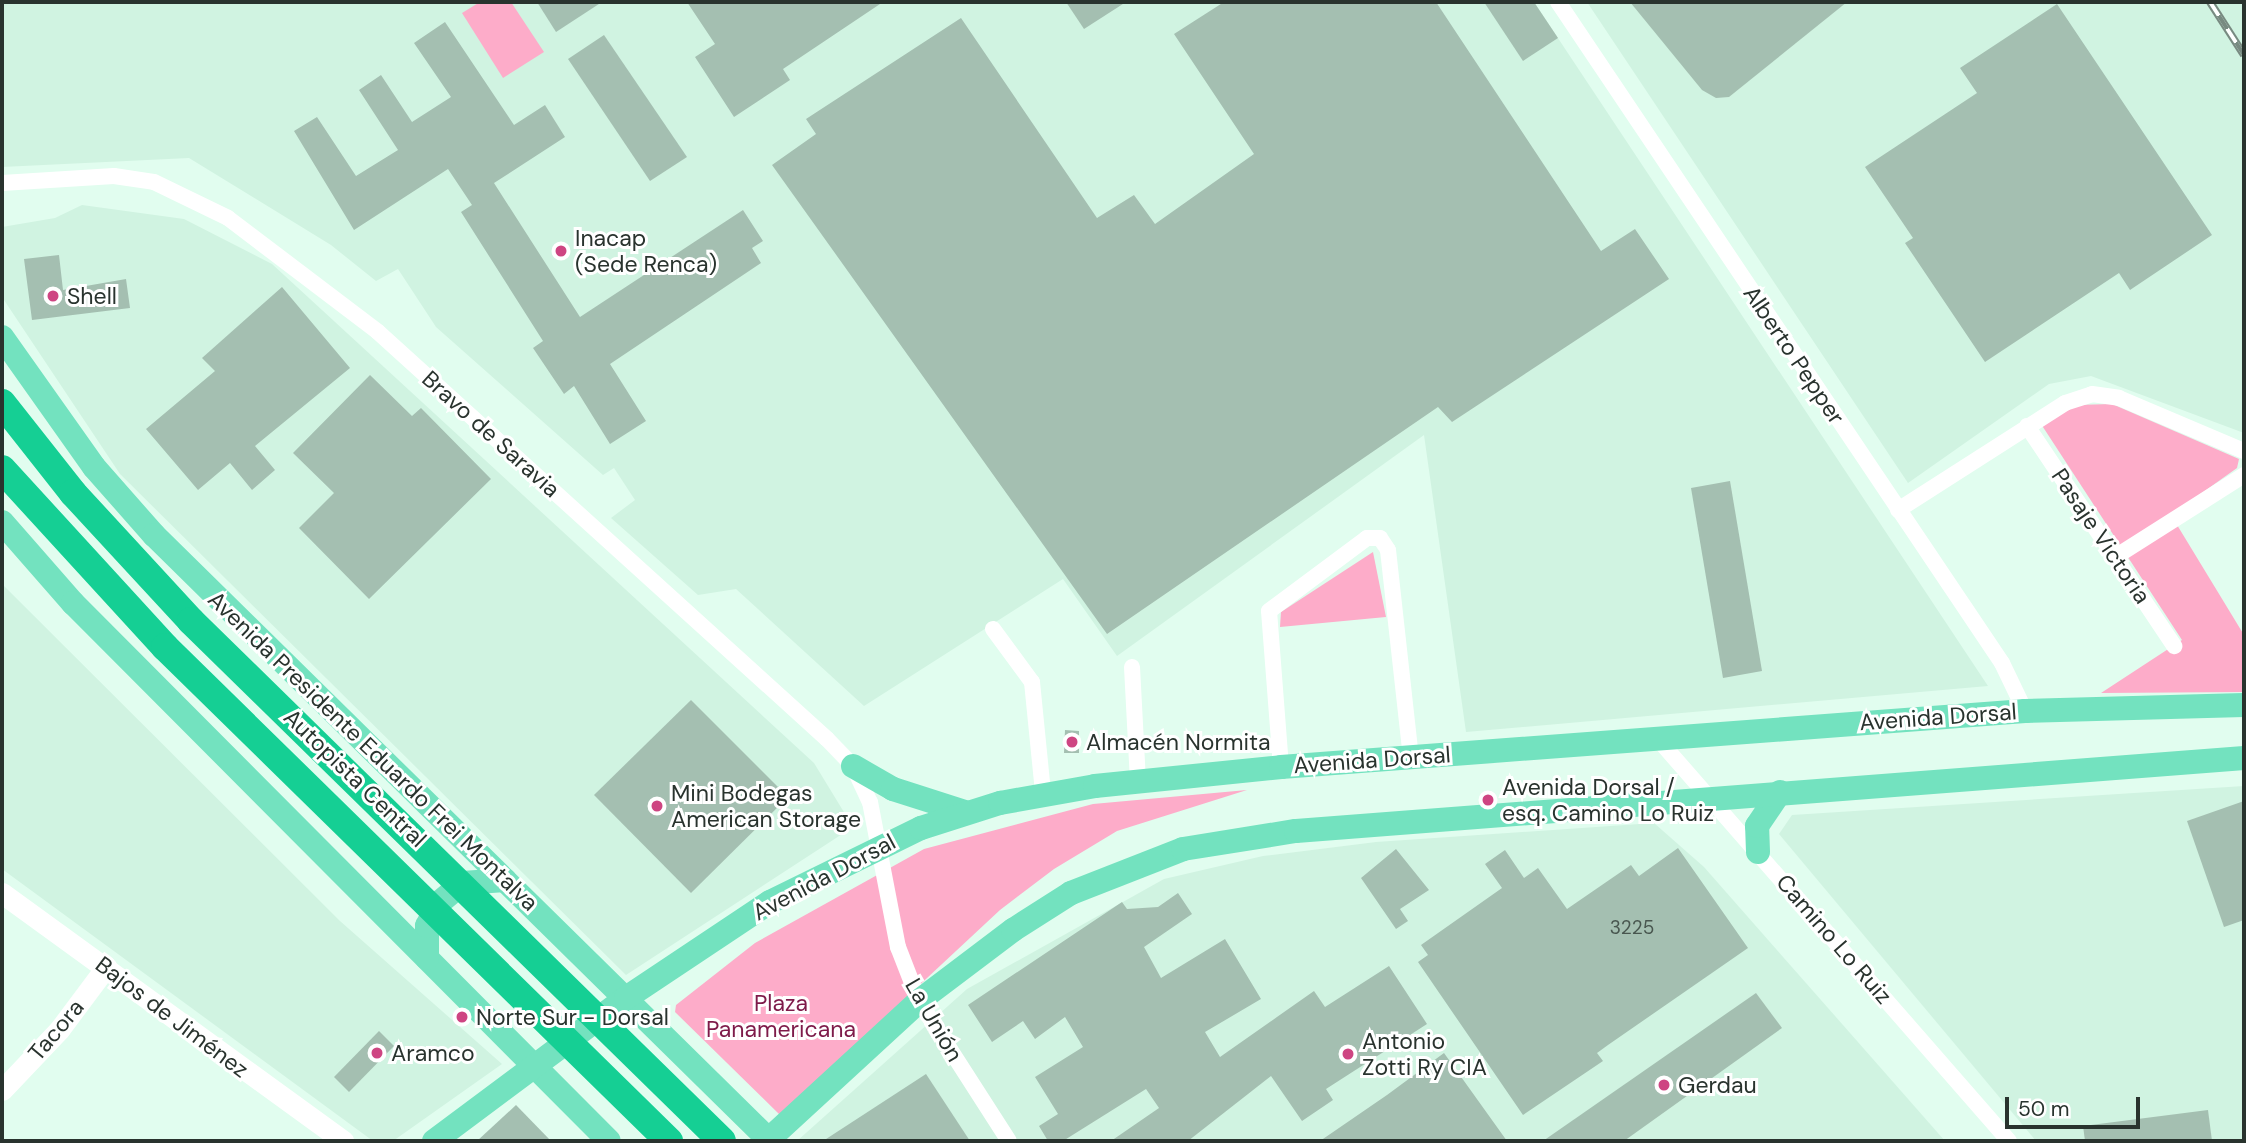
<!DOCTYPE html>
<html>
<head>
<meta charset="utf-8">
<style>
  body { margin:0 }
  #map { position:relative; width:2246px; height:1143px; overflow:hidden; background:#e1fdef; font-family:"DM Sans",sans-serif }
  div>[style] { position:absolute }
  .built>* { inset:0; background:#d0f3e1 }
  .green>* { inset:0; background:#fdacc9 }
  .building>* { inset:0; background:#a4bfb1 }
  .street>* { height:16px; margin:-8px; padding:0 8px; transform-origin:8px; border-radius:8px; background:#fff }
  .secondary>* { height:21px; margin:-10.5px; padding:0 10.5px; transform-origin:10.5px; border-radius:10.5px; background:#fff }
  .primary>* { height:24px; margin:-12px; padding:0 12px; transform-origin:12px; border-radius:12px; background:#73e2bf }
  .highway>* { height:28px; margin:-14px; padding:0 14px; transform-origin:14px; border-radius:14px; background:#15cf94 }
  .rail>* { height:8px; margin-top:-4px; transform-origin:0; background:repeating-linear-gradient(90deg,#fff 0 16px,#788a81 0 32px); box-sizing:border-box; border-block:2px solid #788a81 }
  .dots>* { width:19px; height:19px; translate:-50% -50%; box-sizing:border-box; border:4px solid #fff; border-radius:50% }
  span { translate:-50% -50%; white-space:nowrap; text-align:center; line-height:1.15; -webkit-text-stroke:6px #fff; paint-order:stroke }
  .number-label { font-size:19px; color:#48564f }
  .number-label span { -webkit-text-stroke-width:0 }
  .poi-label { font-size:23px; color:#29332e }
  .left { translate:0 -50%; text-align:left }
  .street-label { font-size:23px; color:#29332e }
  .park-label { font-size:23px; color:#7e1b4a }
  .frame { position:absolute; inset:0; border:4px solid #29332e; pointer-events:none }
  .scale { position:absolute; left:2005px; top:1097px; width:135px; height:32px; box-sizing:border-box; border:4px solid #29332e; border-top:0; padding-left:9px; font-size:21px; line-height:24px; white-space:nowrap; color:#29332e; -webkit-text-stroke:5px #fff; paint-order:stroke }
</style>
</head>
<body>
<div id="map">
  <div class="built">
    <i style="clip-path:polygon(2px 2px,1534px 2px,1988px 686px,1466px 732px,1424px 435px,1117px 656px,1063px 579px,864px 706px,736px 589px,698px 595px,611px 518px,635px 500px,614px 468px,603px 475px,436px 327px,398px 269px,376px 281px,331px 245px,189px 158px,2px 167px)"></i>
    <i style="clip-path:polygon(1587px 2px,2244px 2px,2244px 433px,2091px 376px,2049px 384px,1908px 483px)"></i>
    <i style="clip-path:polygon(82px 205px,184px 219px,272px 264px,814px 763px,853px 827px,626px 975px,120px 474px,2px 297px,2px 227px,55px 218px)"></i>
    <i style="clip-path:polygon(2px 584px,340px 921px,502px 1064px,393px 1141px,373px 1141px,2px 869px)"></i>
    <i style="clip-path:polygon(2244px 786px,2244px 1141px,2036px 1141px,1779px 834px,1792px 815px)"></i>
    <i style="clip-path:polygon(1654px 823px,1704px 867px,1945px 1141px,797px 1141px,967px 989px,1164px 879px,1263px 856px,1376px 842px)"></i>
  </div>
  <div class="green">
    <i style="clip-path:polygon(480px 2px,511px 2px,544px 52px,503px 78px,462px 13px)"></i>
    <i style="clip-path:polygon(2112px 404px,2239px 459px,2237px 468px,2171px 515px,2244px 635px,2244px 692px,2101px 693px,2182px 640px,2041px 424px,2076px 405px)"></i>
    <i style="clip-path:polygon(1373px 552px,1386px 617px,1280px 627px,1281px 612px)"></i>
    <i style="clip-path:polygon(1247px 790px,1117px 831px,1054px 869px,1000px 910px,780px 1115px,675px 1012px,676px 1005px,755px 943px,924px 849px,1093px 804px)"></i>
  </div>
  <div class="building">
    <i style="clip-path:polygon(537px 2px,602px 2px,556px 32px)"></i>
    <i style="clip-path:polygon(687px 2px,883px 2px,783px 69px,790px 80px,734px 117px,695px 57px,715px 44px)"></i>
    <i style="clip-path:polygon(1066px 2px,1126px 2px,1084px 29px)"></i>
    <i style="clip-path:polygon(1224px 2px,1436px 2px,1601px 251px,1635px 229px,1669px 279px,1452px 422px,1438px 407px,1107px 634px,772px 165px,816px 134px,806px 119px,961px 18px,1097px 218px,1134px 195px,1155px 224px,1254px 154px,1174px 34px)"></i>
    <i style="clip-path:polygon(1484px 2px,1534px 2px,1558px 38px,1523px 61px)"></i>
    <i style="clip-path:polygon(1630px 2px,1847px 2px,1729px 97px,1716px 98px,1702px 90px)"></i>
    <i style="clip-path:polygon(2057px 4px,2212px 235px,2130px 290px,2119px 273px,1985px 362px,1905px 243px,1913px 238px,1865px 167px,1977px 93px,1960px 68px)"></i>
    <i style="clip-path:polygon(445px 22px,514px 125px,545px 105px,565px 137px,494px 183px,580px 317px,743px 210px,763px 241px,752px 248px,761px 263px,610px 364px,646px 421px,610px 444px,574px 386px,564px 394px,533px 348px,543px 341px,461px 212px,472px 205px,448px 169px,354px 230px,294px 131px,317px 117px,356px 176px,398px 150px,359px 90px,381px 75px,412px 122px,451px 97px,414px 43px)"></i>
    <i style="clip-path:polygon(604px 35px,687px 157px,650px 181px,568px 59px)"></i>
    <i style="clip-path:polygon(59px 255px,63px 290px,126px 279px,130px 308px,32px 320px,24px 259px)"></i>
    <i style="clip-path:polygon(282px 287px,350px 368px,255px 446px,275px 470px,252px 490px,230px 463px,198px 490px,146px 429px,215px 371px,202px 358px)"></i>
    <i style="clip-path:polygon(370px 375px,412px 416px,421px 408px,491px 479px,369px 599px,299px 528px,334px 493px,293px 453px)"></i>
    <i style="clip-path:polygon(1730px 481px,1762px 671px,1723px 678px,1691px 488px)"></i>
    <i style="clip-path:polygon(691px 700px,788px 797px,691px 893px,594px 795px)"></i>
    <i style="clip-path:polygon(1065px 730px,1079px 731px,1079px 753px,1064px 753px)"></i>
    <i style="clip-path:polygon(2244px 801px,2244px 920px,2224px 927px,2187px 821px)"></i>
    <i style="clip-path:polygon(1678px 848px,1748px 948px,1608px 1045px,1597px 1053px,1603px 1061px,1523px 1115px,1418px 962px,1428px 955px,1421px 945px,1502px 888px,1485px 864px,1505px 850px,1524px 878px,1538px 868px,1567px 909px,1631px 865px,1639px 876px)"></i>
    <i style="clip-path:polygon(1396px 849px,1429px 890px,1400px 909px,1408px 921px,1396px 929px,1361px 878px)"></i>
    <i style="clip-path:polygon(1178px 893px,1192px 914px,1144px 947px,1161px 978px,1225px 939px,1261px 999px,1205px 1032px,1220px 1057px,1314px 991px,1325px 1007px,1389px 966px,1427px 1024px,1326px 1089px,1333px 1100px,1302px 1121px,1271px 1076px,1188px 1141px,1111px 1141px,1159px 1108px,1146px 1089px,1063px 1141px,1048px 1141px,1039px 1126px,1058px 1114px,1035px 1077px,1083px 1047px,1065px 1017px,1035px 1039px,1023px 1021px,992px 1042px,968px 1005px,1122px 902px,1127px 909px,1158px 907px)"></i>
    <i style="clip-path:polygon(1756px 993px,1782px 1028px,1624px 1141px,1543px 1141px)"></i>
    <i style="clip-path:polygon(379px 1031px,394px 1046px,349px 1092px,334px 1077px)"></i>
    <i style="clip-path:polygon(1444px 1053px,1507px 1141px,1320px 1141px,1387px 1095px)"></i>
    <i style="clip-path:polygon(926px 1074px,970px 1141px,823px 1141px)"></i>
    <i style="clip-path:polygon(516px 1105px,551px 1141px,477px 1141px)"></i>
    <i style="clip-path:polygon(2208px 1110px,2212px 1141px,2085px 1141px,2083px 1126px)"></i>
  </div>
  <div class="street">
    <i style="left:1558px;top:2px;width:796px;rotate:56.11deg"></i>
    <i style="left:2002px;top:663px;width:53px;rotate:64.4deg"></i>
    <i style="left:2px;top:183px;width:112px;rotate:-3.6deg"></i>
    <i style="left:114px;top:176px;width:40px;rotate:8.5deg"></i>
    <i style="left:154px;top:182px;width:82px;rotate:25.9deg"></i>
    <i style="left:228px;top:218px;width:188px;rotate:37.2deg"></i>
    <i style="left:378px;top:332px;width:606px;rotate:42.19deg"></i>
    <i style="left:827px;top:739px;width:37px;rotate:46deg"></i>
    <i style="left:853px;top:766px;width:40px;rotate:65deg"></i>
    <i style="left:870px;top:802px;width:148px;rotate:79.1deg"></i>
    <i style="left:898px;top:947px;width:58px;rotate:68.7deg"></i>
    <i style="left:919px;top:1001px;width:166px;rotate:57.3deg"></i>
    <i style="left:2027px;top:426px;width:265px;rotate:56.2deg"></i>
    <i style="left:1898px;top:510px;width:198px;rotate:-32.6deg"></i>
    <i style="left:2065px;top:403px;width:28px;rotate:-18deg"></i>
    <i style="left:2092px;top:394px;width:27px;rotate:8deg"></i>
    <i style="left:2119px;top:398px;width:136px;rotate:23deg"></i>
    <i style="left:2115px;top:557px;width:153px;rotate:-32.4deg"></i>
    <i style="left:993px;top:629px;width:66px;rotate:53.7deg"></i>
    <i style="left:1032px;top:682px;width:112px;rotate:84.3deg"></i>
    <i style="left:1132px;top:667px;width:114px;rotate:87deg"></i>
    <i style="left:1657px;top:738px;width:535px;rotate:48.86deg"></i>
    <i style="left:1281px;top:767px;width:156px;rotate:-94.4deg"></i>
    <i style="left:1269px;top:611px;width:122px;rotate:-36.7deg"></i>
    <i style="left:1367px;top:538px;width:13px"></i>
    <i style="left:1380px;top:538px;width:14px;rotate:56deg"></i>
    <i style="left:1388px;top:550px;width:208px;rotate:83.7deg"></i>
  </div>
  <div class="secondary">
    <i style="left:2px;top:893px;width:422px;rotate:36deg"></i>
    <i style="left:2px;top:1090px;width:83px;rotate:-46.5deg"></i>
    <i style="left:59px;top:1030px;width:79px;rotate:-53.3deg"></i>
  </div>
  <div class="primary">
    <i style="left:2px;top:337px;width:159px;rotate:54.7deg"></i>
    <i style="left:94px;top:467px;width:91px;rotate:48.6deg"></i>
    <i style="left:154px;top:535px;width:864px;rotate:44.53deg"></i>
    <i style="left:2px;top:522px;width:108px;rotate:48.8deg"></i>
    <i style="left:73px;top:603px;width:759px;rotate:45.11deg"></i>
    <i style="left:853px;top:766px;width:46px;rotate:29.9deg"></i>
    <i style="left:893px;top:789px;width:76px;rotate:17.7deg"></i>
    <i style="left:1758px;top:852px;width:26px;rotate:-92deg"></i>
    <i style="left:1757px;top:826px;width:41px;rotate:-55.9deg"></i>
    <i style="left:427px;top:958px;width:32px;rotate:-90deg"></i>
    <i style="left:427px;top:926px;width:27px;rotate:-62deg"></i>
    <i style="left:440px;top:902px;width:30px;rotate:-40deg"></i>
    <i style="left:463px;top:883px;width:42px;rotate:-4.1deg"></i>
    <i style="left:434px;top:1141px;width:239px;rotate:-36.7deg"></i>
    <i style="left:626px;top:998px;width:173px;rotate:-33.7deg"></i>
    <i style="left:770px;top:902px;width:168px;rotate:-26.1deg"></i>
    <i style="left:921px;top:828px;width:83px;rotate:-17.6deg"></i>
    <i style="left:1000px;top:803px;width:97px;rotate:-10.1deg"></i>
    <i style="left:1095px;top:786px;width:187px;rotate:-5.8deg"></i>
    <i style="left:1281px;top:767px;width:746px;rotate:-4.3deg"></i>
    <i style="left:2025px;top:711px;width:219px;rotate:-1.6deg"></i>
    <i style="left:767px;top:1141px;width:207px;rotate:-42.6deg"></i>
    <i style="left:919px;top:1001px;width:118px;rotate:-37.1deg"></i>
    <i style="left:1013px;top:930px;width:69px;rotate:-32.5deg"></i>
    <i style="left:1071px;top:893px;width:120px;rotate:-21.4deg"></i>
    <i style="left:1183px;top:849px;width:114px;rotate:-9.1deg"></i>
    <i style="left:1296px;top:831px;width:951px;rotate:-4.4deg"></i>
  </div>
  <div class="highway">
    <i style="left:2px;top:403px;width:115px;rotate:51.7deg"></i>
    <i style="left:73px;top:493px;width:174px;rotate:47.3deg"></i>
    <i style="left:191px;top:621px;width:743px;rotate:44.4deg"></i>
    <i style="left:2px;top:469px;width:241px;rotate:47.5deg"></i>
    <i style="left:165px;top:647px;width:706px;rotate:44.43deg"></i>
  </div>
  <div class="rail">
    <i style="left:2210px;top:2px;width:63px;rotate:57.3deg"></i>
  </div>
  <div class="dots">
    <i style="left:561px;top:251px;background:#ce4582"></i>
    <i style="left:53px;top:296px;background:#ce4582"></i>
    <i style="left:1072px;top:742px;background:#ce4582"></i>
    <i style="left:1488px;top:800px;background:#ce4582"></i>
    <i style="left:657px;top:806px;background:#ce4582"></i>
    <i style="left:462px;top:1017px;background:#ce4582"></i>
    <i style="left:377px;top:1053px;background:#ce4582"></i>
    <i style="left:1348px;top:1054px;background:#ce4582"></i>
    <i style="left:1664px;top:1085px;background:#ce4582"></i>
  </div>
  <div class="number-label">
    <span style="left:1632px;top:928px">3225</span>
  </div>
  <div class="poi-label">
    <span class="left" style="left:575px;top:251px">Inacap<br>(Sede Renca)</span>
    <span class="left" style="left:67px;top:296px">Shell</span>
    <span class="left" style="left:1086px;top:742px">Almacén Normita</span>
    <span class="left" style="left:1502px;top:800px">Avenida Dorsal /<br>esq. Camino Lo Ruiz</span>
    <span class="left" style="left:671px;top:806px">Mini Bodegas<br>American Storage</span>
    <span class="left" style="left:476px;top:1017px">Norte Sur - Dorsal</span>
    <span class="left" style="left:1362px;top:1054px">Antonio<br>Zotti Ry CIA</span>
    <span class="left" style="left:391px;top:1053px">Aramco</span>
    <span class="left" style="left:1678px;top:1085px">Gerdau</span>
  </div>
  <div class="street-label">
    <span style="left:1794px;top:355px;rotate:56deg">Alberto Pepper</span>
    <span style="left:491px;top:434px;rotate:42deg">Bravo de Saravia</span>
    <span style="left:2101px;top:536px;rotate:56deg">Pasaje Victoria</span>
    <span style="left:1938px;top:717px;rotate:-4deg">Avenida Dorsal</span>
    <span style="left:373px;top:751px;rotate:44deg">Avenida Presidente Eduardo Frei Montalva</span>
    <span style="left:1372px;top:760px;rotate:-4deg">Avenida Dorsal</span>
    <span style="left:355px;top:778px;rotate:44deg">Autopista Central</span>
    <span style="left:824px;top:877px;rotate:-28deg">Avenida Dorsal</span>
    <span style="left:1834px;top:939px;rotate:49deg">Camino Lo Ruiz</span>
    <span style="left:172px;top:1017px;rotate:37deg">Bajos de Jiménez</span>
    <span style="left:934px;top:1020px;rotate:60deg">La Unión</span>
    <span style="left:56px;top:1030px;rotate:-50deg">Tacora</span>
  </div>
  <div class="park-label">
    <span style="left:781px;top:1016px">Plaza<br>Panamericana</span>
  </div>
  <div class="frame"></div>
  <div class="scale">50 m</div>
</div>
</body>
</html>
